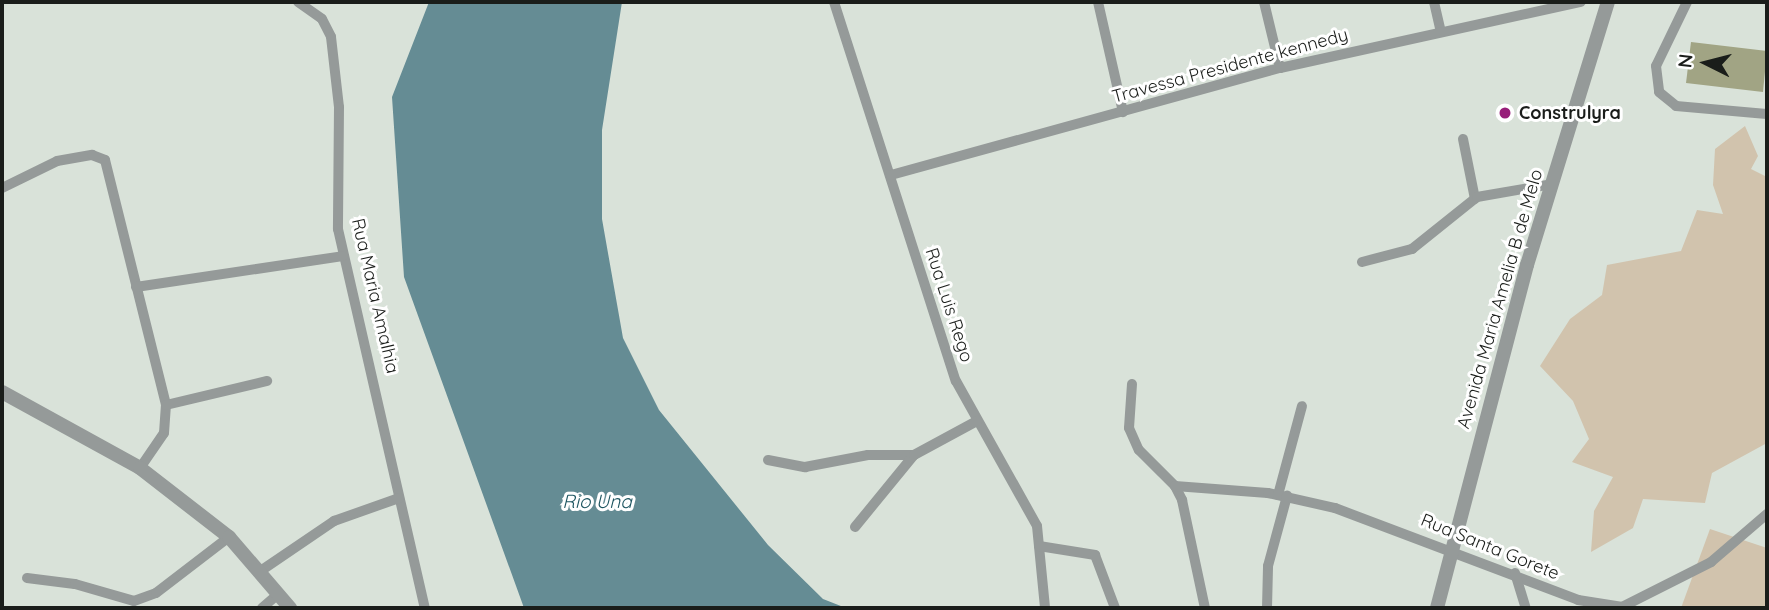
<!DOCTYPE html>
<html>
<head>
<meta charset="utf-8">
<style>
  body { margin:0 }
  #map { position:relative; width:1769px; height:610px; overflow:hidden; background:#d9e2d9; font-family:Quicksand,sans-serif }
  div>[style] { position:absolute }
  .green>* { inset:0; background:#d1c3ad }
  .water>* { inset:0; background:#658c94 }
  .building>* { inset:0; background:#a1a484 }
  .minor>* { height:10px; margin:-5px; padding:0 5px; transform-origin:5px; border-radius:5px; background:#959a99 }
  .tertiary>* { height:14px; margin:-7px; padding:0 7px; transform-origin:7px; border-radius:7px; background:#959a99 }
  .dots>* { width:19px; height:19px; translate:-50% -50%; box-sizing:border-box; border:4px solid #fff; border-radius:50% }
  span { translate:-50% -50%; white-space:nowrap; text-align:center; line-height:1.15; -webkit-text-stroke:6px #fff; paint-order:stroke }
  .street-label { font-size:18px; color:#1a1d1a }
  .poi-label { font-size:18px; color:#1a1d1a; font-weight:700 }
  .left { translate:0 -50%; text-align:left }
  .water-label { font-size:19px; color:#1d5560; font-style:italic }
  .frame { position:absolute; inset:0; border:4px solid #1a1d1a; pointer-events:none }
  .north { position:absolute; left:1671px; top:28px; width:70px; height:70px; -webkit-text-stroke:5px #fff; paint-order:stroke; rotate:276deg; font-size:19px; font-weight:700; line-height:28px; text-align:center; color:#1a1d1a }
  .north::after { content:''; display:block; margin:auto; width:24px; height:32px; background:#1a1d1a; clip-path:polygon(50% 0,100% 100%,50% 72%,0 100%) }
</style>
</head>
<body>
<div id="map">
  <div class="green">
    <i style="clip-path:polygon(1745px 126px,1758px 156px,1751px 169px,1767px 177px,1767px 443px,1712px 473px,1705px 503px,1643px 499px,1633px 528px,1591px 552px,1594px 511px,1613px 477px,1572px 462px,1589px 439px,1573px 401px,1540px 366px,1570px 319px,1602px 295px,1607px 265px,1681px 251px,1697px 210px,1723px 214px,1713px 185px,1715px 149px)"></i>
    <i style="clip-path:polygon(1710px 529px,1767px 548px,1767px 608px,1681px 608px)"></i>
  </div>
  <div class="water">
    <i style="clip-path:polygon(429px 2px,622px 2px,602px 130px,602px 219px,623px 338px,659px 410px,768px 545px,823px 599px,846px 608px,524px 608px,404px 277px,392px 97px)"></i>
  </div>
  <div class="building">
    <i style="clip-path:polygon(1691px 42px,1767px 51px,1763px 92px,1686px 83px)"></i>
  </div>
  <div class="minor">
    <i style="left:298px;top:2px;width:29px;rotate:35deg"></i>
    <i style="left:322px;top:19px;width:20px;rotate:63deg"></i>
    <i style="left:331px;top:37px;width:70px;rotate:83.5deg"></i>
    <i style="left:339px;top:107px;width:122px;rotate:90.5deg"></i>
    <i style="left:338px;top:229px;width:389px;rotate:77.1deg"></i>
    <i style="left:834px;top:2px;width:398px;rotate:72.2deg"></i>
    <i style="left:956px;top:381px;width:166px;rotate:60.8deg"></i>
    <i style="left:1037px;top:526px;width:82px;rotate:84.4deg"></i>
    <i style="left:1098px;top:2px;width:113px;rotate:77.2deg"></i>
    <i style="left:1264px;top:2px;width:68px;rotate:76.4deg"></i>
    <i style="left:1434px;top:2px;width:28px;rotate:77deg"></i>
    <i style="left:1687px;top:2px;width:71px;rotate:115.8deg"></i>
    <i style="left:1656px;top:66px;width:26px;rotate:83deg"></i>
    <i style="left:1659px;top:92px;width:22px;rotate:39deg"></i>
    <i style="left:1676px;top:106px;width:91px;rotate:5deg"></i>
    <i style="left:1463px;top:139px;width:61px;rotate:78.7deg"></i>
    <i style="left:891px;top:175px;width:403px;rotate:-15.4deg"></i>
    <i style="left:1280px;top:68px;width:308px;rotate:-12.4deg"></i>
    <i style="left:2px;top:188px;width:61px;rotate:-26.1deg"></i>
    <i style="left:57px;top:161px;width:36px;rotate:-10deg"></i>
    <i style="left:92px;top:155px;width:14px;rotate:21deg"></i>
    <i style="left:105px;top:160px;width:252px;rotate:76deg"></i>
    <i style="left:1362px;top:262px;width:52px;rotate:-14.6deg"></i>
    <i style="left:1412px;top:249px;width:83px;rotate:-38.7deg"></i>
    <i style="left:1477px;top:197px;width:76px;rotate:-9.8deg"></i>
    <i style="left:136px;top:287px;width:209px;rotate:-8.5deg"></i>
    <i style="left:1132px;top:384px;width:44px;rotate:93.9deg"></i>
    <i style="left:1129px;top:428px;width:24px;rotate:66deg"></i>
    <i style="left:1139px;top:450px;width:51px;rotate:45deg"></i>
    <i style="left:1175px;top:486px;width:16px;rotate:63deg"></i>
    <i style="left:1182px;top:500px;width:110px;rotate:78deg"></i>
    <i style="left:768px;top:460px;width:38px;rotate:11deg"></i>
    <i style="left:805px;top:467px;width:64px;rotate:-10.8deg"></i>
    <i style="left:868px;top:455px;width:46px"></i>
    <i style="left:140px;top:468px;width:42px;rotate:-55.6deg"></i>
    <i style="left:164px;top:433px;width:28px;rotate:-86deg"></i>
    <i style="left:166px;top:405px;width:104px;rotate:-13.4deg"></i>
    <i style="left:1175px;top:486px;width:93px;rotate:4.3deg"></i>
    <i style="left:1268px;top:493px;width:69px;rotate:12.6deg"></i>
    <i style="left:1335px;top:508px;width:260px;rotate:20.7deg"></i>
    <i style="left:1578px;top:600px;width:45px;rotate:9deg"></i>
    <i style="left:1622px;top:607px;width:100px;rotate:-26.8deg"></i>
    <i style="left:1711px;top:562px;width:74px;rotate:-40.6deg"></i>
    <i style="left:1278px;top:495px;width:92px;rotate:-74.9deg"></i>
    <i style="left:855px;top:527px;width:93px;rotate:-50.7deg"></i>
    <i style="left:914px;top:455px;width:72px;rotate:-28.4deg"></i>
    <i style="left:1039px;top:546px;width:57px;rotate:9.1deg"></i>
    <i style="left:1095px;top:555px;width:57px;rotate:69.3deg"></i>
    <i style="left:259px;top:572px;width:91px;rotate:-34.2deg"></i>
    <i style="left:334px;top:521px;width:69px;rotate:-19.5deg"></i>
    <i style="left:1515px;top:573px;width:37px;rotate:73deg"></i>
    <i style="left:27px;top:578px;width:48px;rotate:7.1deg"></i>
    <i style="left:75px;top:584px;width:61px;rotate:16.1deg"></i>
    <i style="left:134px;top:601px;width:23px;rotate:-20deg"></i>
    <i style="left:156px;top:593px;width:92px;rotate:-37.5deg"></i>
    <i style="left:262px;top:608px;width:21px;rotate:-41deg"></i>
    <i style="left:1267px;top:608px;width:42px;rotate:-88.6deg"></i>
    <i style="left:1268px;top:566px;width:73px;rotate:-74.8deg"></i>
  </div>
  <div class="tertiary">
    <i style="left:2px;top:392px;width:158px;rotate:28.8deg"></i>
    <i style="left:140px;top:468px;width:113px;rotate:37.8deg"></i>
    <i style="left:229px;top:537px;width:94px;rotate:49.3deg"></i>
    <i style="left:1437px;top:608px;width:355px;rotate:-75.3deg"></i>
    <i style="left:1527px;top:265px;width:275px;rotate:-72.9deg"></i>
  </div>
  <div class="dots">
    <i style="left:1505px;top:113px;background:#971e79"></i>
  </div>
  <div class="street-label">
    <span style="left:1230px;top:66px;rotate:-15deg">Travessa Presidente kennedy</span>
    <span style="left:375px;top:296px;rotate:77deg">Rua Maria Amalhia</span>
    <span style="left:1500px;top:299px;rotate:-74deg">Avenida Maria Amelia B de Melo</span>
    <span style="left:949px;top:305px;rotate:72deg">Rua Luis Rego</span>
    <span style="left:1490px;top:547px;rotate:22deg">Rua Santa Gorete</span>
  </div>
  <div class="poi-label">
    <span class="left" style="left:1519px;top:113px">Construlyra</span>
  </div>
  <div class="water-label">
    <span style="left:597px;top:502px">Rio Una</span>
  </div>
  <div class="frame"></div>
  <div class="north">N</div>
</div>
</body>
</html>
